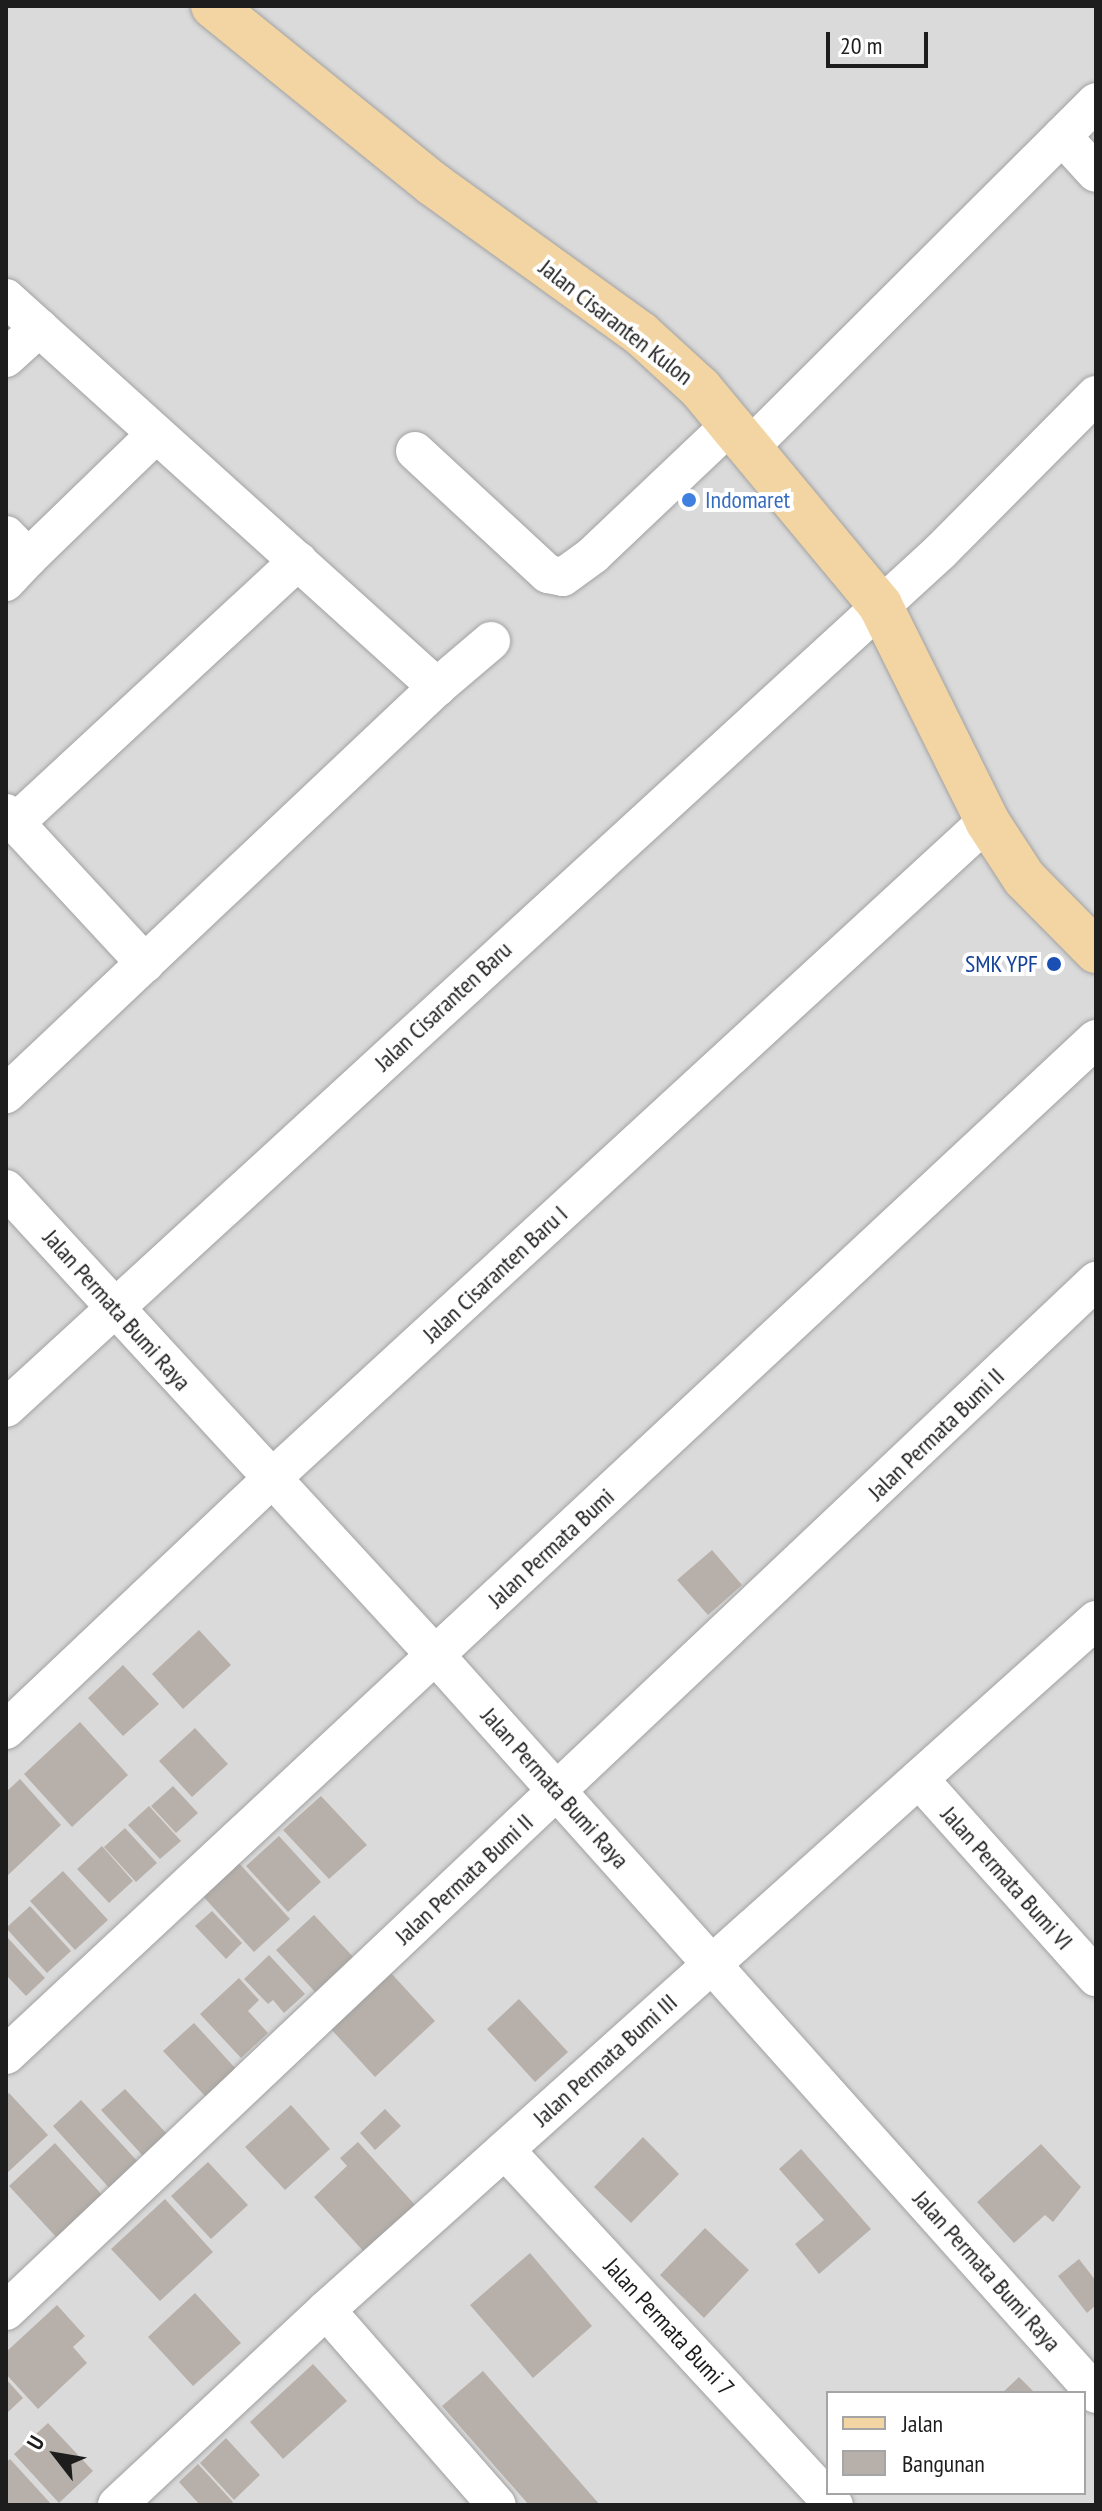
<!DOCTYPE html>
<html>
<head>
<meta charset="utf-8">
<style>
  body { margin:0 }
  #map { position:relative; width:1102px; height:2511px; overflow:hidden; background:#eeebe4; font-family:"PT Sans Narrow",sans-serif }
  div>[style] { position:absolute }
  .residential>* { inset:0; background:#dbdada }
  .building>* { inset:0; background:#b7b0aa }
  .roads { filter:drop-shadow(0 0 2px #a1a1a1) drop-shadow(0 0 2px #a1a1a1) }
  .minor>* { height:38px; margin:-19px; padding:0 19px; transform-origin:19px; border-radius:19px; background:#fff }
  .major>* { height:44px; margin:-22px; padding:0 22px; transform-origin:22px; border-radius:22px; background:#f3d5a4 }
  .dots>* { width:22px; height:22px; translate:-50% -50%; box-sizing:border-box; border:4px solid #fff; border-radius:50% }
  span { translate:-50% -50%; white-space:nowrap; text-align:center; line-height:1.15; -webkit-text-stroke:8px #fff; paint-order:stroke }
  .street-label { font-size:24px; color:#1d1d1d }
  .shop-label { font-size:24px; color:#366cbe }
  .left { translate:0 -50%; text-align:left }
  .transit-label { font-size:24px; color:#164399 }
  .right { translate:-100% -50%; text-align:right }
  .frame { position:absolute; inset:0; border:8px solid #1d1d1d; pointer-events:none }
  .legend { position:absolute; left:826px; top:2391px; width:260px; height:104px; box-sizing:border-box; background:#fff; border:2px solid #a5a5a5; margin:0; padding:10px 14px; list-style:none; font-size:24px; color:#1d1d1d }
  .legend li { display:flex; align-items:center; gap:16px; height:40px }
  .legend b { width:40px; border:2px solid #a5a5a5 }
  .north { position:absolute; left:16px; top:2415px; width:80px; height:80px; -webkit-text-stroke:6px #fff; paint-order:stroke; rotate:301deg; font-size:22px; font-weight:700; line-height:32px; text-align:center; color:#1d1d1d }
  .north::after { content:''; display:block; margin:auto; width:28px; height:36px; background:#1d1d1d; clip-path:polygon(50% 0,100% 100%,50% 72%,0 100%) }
  .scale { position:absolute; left:826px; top:32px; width:102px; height:36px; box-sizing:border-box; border:4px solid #1d1d1d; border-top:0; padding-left:10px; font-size:24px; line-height:28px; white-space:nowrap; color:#1d1d1d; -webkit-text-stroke:6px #fff; paint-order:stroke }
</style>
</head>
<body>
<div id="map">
  <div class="residential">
    <i style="clip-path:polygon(evenodd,6px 6px,1096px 6px,1096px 2505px,6px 2505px,6px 6px,828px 2393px,1084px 2393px,1084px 2493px,828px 2493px,828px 2393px)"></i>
  </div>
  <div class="building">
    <i style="clip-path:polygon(712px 1550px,742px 1585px,708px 1615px,677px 1580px)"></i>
    <i style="clip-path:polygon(199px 1630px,231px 1665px,183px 1709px,152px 1674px)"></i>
    <i style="clip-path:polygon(123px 1665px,159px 1704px,123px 1736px,88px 1698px)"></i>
    <i style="clip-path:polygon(80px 1722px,128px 1775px,72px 1827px,24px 1774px)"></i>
    <i style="clip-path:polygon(195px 1728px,228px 1764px,192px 1797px,159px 1761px)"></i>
    <i style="clip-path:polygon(20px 1779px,61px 1825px,6px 1877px,6px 1792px)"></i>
    <i style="clip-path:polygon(173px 1786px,198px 1813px,176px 1833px,151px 1806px)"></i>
    <i style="clip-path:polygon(321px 1796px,367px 1845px,329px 1879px,283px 1830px)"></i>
    <i style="clip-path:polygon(149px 1806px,181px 1841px,160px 1859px,128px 1825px)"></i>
    <i style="clip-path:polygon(125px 1828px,157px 1863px,136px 1882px,104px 1847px)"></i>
    <i style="clip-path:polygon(279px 1836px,321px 1882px,288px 1912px,246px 1866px)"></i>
    <i style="clip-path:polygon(102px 1846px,133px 1881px,109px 1903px,77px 1869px)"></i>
    <i style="clip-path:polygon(237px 1861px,290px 1919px,254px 1952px,201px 1894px)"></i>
    <i style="clip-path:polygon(63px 1871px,108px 1920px,75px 1950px,30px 1901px)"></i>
    <i style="clip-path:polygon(30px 1906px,71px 1951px,47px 1973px,6px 1928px)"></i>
    <i style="clip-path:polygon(212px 1911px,242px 1943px,226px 1959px,195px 1926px)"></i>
    <i style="clip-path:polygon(314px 1915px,356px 1960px,318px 1995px,276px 1950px)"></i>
    <i style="clip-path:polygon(6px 1936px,45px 1978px,26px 1996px,6px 1975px)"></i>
    <i style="clip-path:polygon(269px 1955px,305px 1994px,284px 2013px,273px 2000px,268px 2004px,244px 1979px)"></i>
    <i style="clip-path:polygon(391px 1973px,435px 2021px,375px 2077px,330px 2028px)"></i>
    <i style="clip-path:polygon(239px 1978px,259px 2000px,248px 2011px,268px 2033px,241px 2058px,200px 2014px)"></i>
    <i style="clip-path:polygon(519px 1999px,568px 2052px,535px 2082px,487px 2029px)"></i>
    <i style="clip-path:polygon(194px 2023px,236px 2069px,206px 2097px,163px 2051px)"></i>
    <i style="clip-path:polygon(125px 2089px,167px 2134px,143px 2156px,101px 2110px)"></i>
    <i style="clip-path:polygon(9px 2093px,48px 2135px,6px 2174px,6px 2096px)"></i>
    <i style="clip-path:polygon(81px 2100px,140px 2164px,112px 2191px,53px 2126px)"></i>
    <i style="clip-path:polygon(291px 2105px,330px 2149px,285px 2190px,245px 2147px)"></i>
    <i style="clip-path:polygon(385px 2109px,401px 2126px,375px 2150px,360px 2133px)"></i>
    <i style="clip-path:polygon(643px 2137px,679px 2174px,631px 2223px,594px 2187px)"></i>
    <i style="clip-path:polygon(358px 2142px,416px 2206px,365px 2253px,314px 2197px,347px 2166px,340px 2158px)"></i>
    <i style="clip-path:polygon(55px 2143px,103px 2196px,57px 2238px,9px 2186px)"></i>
    <i style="clip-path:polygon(1041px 2144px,1081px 2187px,1053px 2222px,1045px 2215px,1014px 2243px,977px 2202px)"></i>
    <i style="clip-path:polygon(801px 2149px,871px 2229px,819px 2274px,795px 2244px,824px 2220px,779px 2169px)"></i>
    <i style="clip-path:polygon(208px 2162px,248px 2205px,211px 2239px,171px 2196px)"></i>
    <i style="clip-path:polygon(165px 2199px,213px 2252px,160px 2301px,111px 2249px)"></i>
    <i style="clip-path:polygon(705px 2228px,749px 2270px,704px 2318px,660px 2275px)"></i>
    <i style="clip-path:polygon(530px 2253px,592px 2326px,533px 2378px,470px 2305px)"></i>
    <i style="clip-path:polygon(1079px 2259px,1096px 2281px,1096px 2305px,1087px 2313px,1058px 2276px)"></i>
    <i style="clip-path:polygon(195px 2293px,241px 2343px,193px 2386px,148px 2337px)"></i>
    <i style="clip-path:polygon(57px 2305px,85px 2336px,73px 2347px,87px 2363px,38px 2409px,6px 2374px,6px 2352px)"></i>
    <i style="clip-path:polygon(313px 2364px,347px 2401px,283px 2459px,250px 2422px)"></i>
    <i style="clip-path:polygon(483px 2371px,600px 2505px,529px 2505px,442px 2406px)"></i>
    <i style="clip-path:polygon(1019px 2377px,1035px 2393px,1002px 2393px)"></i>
    <i style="clip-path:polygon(6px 2379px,23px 2398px,6px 2414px)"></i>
    <i style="clip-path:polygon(48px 2423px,93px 2471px,59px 2503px,14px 2454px)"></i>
    <i style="clip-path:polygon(226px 2438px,260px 2475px,234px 2500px,200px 2463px)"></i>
    <i style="clip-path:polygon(10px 2459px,52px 2505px,6px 2505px,6px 2462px)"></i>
    <i style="clip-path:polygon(198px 2464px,233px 2502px,230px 2505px,200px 2505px,179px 2482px)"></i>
  </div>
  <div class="roads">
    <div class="minor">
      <i style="left:1062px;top:136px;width:50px;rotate:47.4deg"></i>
      <i style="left:6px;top:298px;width:581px;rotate:42.07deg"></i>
      <i style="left:437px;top:687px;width:593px;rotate:136.64deg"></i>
      <i style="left:6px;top:358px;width:45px;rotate:-42.3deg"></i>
      <i style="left:751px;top:446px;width:487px;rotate:-44.9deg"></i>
      <i style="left:415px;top:451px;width:181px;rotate:42.8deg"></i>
      <i style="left:548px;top:574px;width:15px;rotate:11deg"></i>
      <i style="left:563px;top:577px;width:37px;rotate:-36deg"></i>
      <i style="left:593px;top:555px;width:190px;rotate:-43.5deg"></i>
      <i style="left:6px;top:535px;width:32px;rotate:46deg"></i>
      <i style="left:28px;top:558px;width:33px;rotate:133deg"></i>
      <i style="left:28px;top:558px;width:178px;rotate:-44.1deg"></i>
      <i style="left:437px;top:687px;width:71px;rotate:-40.4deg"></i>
      <i style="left:6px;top:813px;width:205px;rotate:47.2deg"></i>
      <i style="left:15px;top:823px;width:386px;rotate:-42.8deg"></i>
      <i style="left:6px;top:1189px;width:635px;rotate:47.36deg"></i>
      <i style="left:436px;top:1656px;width:990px;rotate:48.19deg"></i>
      <i style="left:6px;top:1408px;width:1268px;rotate:-42.51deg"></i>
      <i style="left:941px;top:551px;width:220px;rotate:-45.2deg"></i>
      <i style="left:6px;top:1730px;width:365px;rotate:-43.4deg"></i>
      <i style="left:271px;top:1479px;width:972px;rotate:-42.58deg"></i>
      <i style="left:919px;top:1779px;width:266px;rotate:48.2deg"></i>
      <i style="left:6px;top:2055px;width:1490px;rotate:-42.99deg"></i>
      <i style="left:505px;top:2150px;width:484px;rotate:47.2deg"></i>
      <i style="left:326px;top:2310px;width:259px;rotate:48.8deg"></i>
      <i style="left:6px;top:2311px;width:1500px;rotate:-43.38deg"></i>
      <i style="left:117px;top:2505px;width:286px;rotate:-43deg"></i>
      <i style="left:326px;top:2310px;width:1034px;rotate:-41.86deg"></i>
    </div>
    <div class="major">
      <i style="left:213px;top:6px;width:283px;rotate:39deg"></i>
      <i style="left:433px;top:184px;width:256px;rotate:35.8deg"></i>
      <i style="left:641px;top:334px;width:80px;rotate:42.5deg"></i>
      <i style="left:700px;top:388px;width:282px;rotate:50.3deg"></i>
      <i style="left:880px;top:605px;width:241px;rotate:63.6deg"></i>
      <i style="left:987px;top:821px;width:68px;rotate:57deg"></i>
      <i style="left:1024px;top:878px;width:103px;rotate:45.4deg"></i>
    </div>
  </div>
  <div class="dots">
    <i style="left:689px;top:500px;background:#3f7fe0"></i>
    <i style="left:1054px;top:964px;background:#1a4fb4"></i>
  </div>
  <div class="street-label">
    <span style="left:616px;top:322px;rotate:38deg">Jalan Cisaranten Kulon</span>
    <span style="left:443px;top:1006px;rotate:-43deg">Jalan Cisaranten Baru</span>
    <span style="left:495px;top:1274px;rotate:-43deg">Jalan Cisaranten Baru I</span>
    <span style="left:117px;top:1310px;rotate:48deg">Jalan Permata Bumi Raya</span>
    <span style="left:936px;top:1434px;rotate:-44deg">Jalan Permata Bumi II</span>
    <span style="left:551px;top:1548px;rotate:-43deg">Jalan Permata Bumi</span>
    <span style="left:555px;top:1788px;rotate:48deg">Jalan Permata Bumi Raya</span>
    <span style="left:1007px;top:1878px;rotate:48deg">Jalan Permata Bumi VI</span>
    <span style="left:464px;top:1879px;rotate:-43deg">Jalan Permata Bumi II</span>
    <span style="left:605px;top:2060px;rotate:-42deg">Jalan Permata Bumi III</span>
    <span style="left:987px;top:2271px;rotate:48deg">Jalan Permata Bumi Raya</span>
    <span style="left:669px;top:2327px;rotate:47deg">Jalan Permata Bumi 7</span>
  </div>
  <div class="shop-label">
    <span class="left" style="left:705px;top:500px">Indomaret</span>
  </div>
  <div class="transit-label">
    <span class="right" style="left:1038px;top:964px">SMK YPF</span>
  </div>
  <div class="frame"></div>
  <ul class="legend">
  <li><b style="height:10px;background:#f3d5a4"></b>Jalan</li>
  <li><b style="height:22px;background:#b7b0aa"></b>Bangunan</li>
  </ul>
  <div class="north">U</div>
  <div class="scale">20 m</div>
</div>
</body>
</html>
